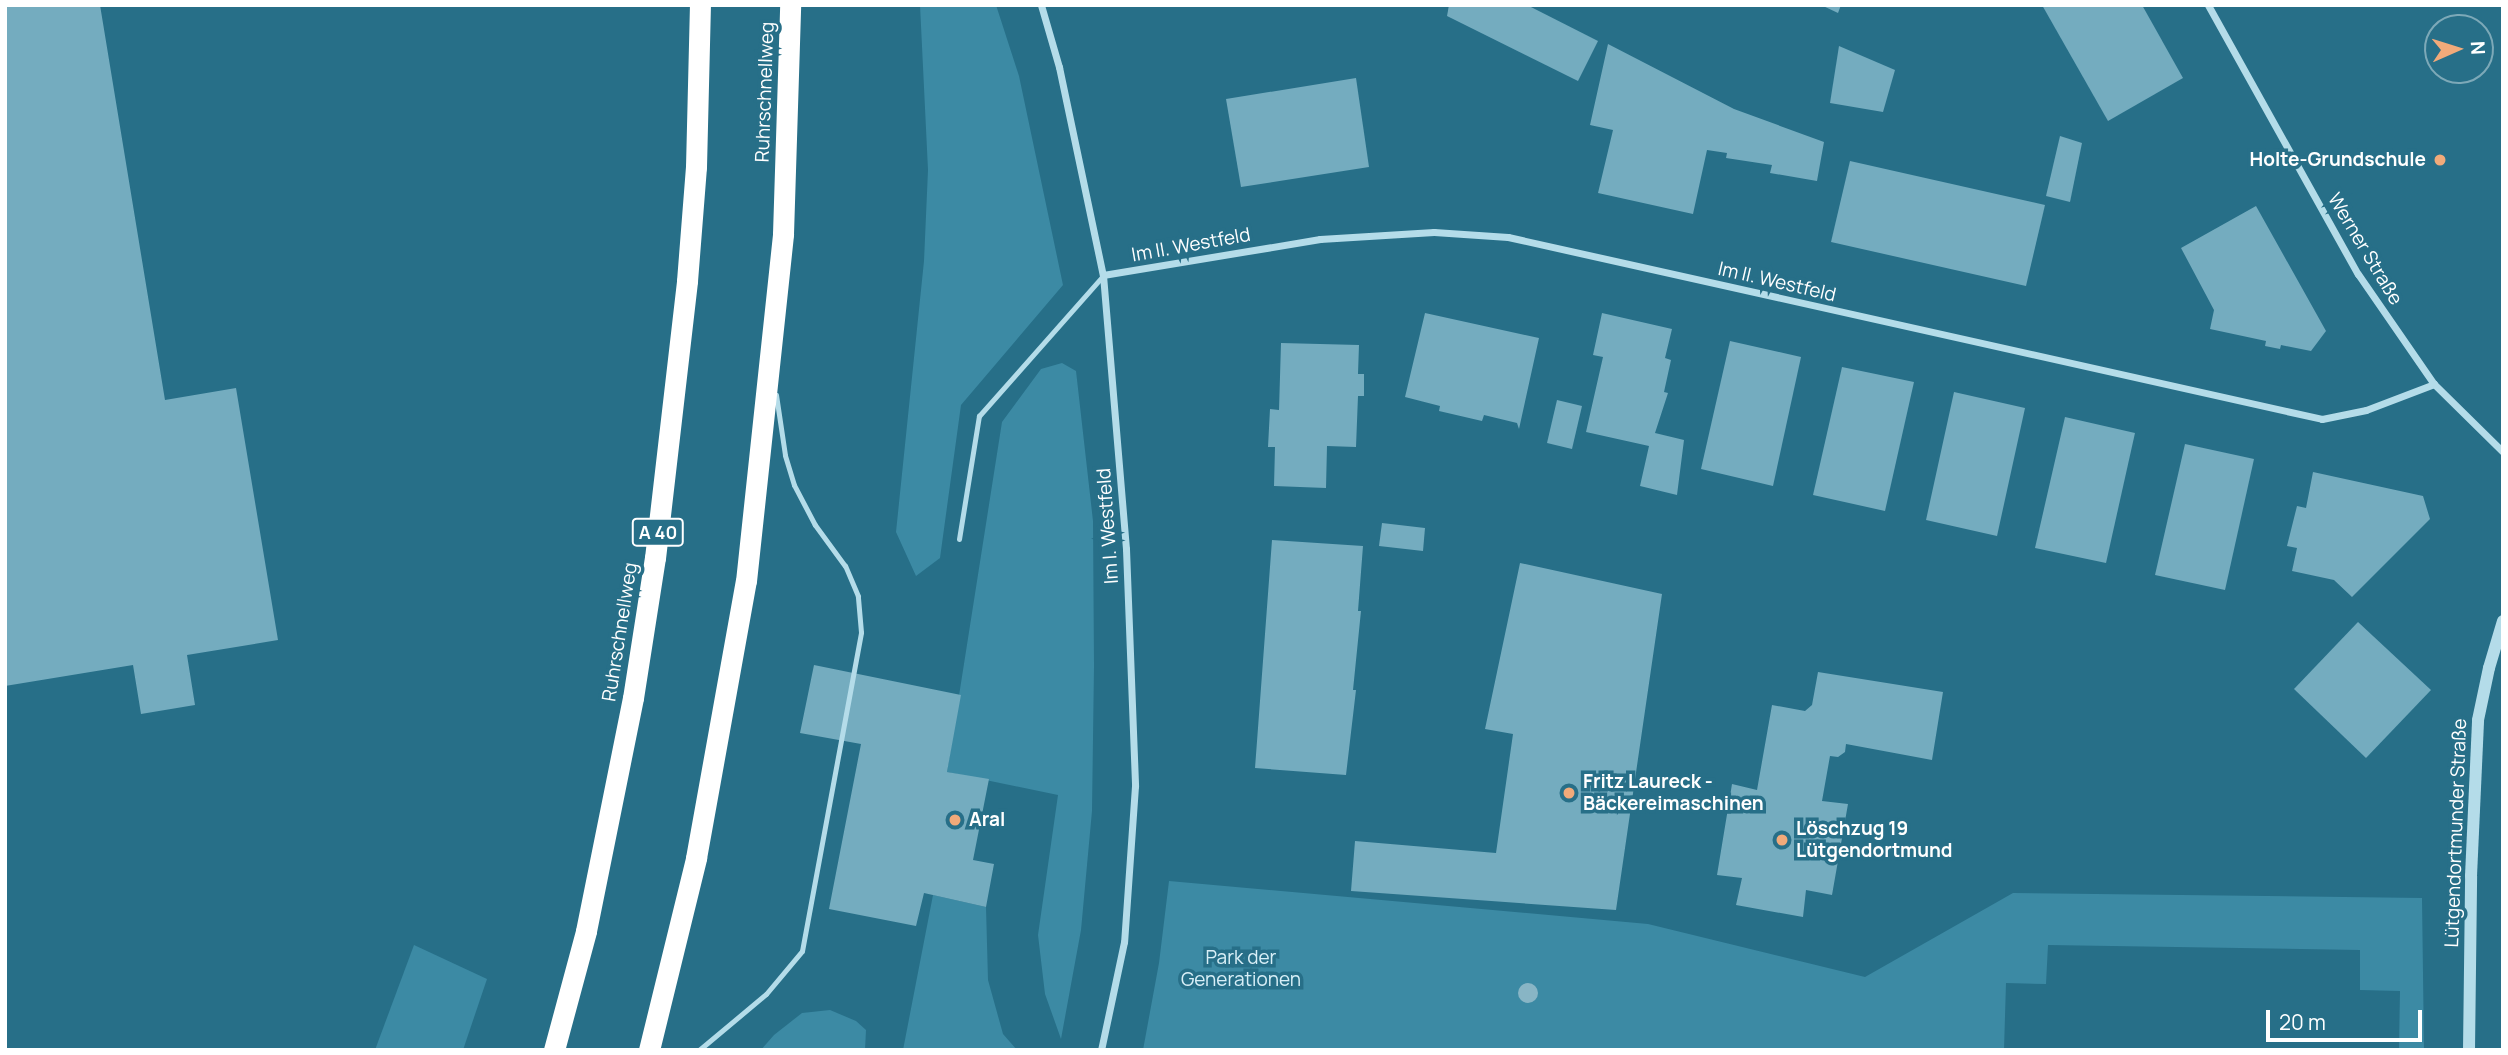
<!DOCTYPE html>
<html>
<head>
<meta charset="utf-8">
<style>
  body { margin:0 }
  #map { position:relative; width:2508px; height:1055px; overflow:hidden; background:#276f88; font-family:Manrope,sans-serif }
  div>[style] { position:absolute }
  .green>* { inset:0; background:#3c8aa4 }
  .building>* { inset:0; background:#74acbf }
  .service>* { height:5px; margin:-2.5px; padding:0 2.5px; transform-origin:2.5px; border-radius:2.5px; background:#b4dce9 }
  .minor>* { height:7px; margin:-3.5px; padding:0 3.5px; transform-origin:3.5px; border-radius:3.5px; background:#b4dce9 }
  .tertiary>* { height:12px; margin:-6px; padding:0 6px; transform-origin:6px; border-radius:6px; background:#b4dce9 }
  .motorway>* { height:21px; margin:-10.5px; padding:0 10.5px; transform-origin:10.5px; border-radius:10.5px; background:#fff }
  .trees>* { width:20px; height:20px; margin:-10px; border-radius:50%; background:#88b5c5 }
  .dots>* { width:19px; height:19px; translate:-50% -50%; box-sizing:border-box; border:4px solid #276f88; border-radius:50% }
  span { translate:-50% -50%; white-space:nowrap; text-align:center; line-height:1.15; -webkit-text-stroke:7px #276f88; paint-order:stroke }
  .shield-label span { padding:2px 5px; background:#276f88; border:2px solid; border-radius:5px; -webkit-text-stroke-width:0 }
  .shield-label { font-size:18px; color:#fff; font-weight:700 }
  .street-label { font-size:19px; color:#fff }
  .poi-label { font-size:19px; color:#fff; font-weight:700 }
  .right { translate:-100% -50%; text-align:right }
  .left { translate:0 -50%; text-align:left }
  .park-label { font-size:19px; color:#d8eff7 }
  .frame { position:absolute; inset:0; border:7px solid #fff; pointer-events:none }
  .north { position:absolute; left:2424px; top:14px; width:70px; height:70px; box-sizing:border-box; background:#276f88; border:2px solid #7da9b8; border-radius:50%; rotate:87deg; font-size:19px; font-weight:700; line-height:28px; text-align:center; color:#fff }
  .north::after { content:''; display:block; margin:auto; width:24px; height:32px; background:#f1aa7a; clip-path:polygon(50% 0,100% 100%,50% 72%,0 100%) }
  .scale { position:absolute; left:2266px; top:1010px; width:156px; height:32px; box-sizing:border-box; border:4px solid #fff; border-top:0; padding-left:9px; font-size:21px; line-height:24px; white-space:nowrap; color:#fff; -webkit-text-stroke:5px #276f88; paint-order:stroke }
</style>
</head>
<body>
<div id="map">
  <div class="green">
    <i style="clip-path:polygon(920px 5px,996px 5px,1019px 76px,1063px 285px,961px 405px,940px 558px,916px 576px,896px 532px,924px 261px,928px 170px)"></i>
    <i style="clip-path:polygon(1062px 363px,1076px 371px,1093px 521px,1094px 666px,1092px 811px,1081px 930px,1061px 1039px,1045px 994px,1038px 935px,1058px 795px,947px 772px,1002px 422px,1041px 369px)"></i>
    <i style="clip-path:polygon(1169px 881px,1648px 924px,1865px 977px,2013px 893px,2422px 898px,2424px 1050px,2399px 1050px,2400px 991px,2360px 990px,2360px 950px,2048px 945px,2046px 984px,2006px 983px,2004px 1050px,1143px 1050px,1159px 963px)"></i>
    <i style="clip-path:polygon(933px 895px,986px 907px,988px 980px,1003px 1034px,1017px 1050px,903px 1050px)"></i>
    <i style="clip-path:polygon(414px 945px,487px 979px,463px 1050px,375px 1050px)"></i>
    <i style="clip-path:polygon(830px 1010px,856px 1021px,866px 1030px,865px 1050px,761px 1050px,774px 1035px,802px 1013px)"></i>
  </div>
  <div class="building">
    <i style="clip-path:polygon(5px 5px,100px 5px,165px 400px,236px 388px,278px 640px,187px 655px,195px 705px,141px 714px,133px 665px,5px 686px)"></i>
    <i style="clip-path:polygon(1449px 5px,1527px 5px,1598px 41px,1578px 81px,1447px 16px)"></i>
    <i style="clip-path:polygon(1821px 5px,1841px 5px,1838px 13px)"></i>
    <i style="clip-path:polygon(2042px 5px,2142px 5px,2183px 78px,2108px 121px)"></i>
    <i style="clip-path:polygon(1608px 44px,1734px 109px,1824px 142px,1817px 181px,1770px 173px,1772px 165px,1726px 158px,1727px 153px,1707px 150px,1693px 214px,1598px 193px,1613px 130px,1590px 125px)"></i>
    <i style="clip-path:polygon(1839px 46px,1895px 70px,1883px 112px,1830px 103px)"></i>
    <i style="clip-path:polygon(1356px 78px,1369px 167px,1241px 187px,1226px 99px)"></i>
    <i style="clip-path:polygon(2060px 136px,2082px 143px,2070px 202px,2046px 196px)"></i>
    <i style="clip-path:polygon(1850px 161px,2045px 205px,2026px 286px,1831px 242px)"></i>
    <i style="clip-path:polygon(2256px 206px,2326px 331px,2311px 351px,2281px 345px,2280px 349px,2265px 346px,2266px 341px,2210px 329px,2214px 310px,2181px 248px)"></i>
    <i style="clip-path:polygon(1425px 313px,1539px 338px,1519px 429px,1517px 423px,1484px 415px,1482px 421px,1439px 411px,1440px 406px,1405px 397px)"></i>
    <i style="clip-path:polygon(1602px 313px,1672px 329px,1665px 358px,1671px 360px,1664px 392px,1668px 393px,1655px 433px,1684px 440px,1677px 495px,1640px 486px,1649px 446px,1586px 432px,1603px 357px,1593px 355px)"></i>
    <i style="clip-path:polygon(1730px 341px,1801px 357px,1773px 486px,1701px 469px)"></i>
    <i style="clip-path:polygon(1281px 343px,1359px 345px,1358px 374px,1364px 374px,1364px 396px,1358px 396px,1356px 447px,1327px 446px,1326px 488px,1274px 486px,1275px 447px,1268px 447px,1270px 409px,1279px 410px)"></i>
    <i style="clip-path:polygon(1842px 367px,1914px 382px,1885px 511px,1813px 495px)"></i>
    <i style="clip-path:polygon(1954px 392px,2025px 408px,1997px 536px,1926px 520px)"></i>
    <i style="clip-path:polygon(1557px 400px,1582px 406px,1572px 449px,1547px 443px)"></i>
    <i style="clip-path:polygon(2065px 417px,2135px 433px,2106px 563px,2035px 548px)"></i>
    <i style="clip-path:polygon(2185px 444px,2254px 459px,2225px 590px,2155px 575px)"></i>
    <i style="clip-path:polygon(2313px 472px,2423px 496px,2430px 519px,2352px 597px,2334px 580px,2292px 571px,2297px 548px,2287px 546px,2297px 506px,2306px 508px)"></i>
    <i style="clip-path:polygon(1382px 523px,1425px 528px,1423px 551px,1379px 546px)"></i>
    <i style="clip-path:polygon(1272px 540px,1363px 546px,1358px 611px,1361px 611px,1353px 690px,1356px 690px,1346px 775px,1255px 768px)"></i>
    <i style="clip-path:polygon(1520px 563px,1662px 594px,1616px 910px,1351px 891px,1355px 841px,1496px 853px,1513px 734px,1485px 729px)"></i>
    <i style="clip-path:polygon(2358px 622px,2431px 690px,2366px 758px,2294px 689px)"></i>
    <i style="clip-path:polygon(814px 665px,961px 695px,947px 772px,989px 779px,973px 860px,994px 864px,986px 907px,924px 893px,916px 926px,829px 909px,861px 744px,800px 733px)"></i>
    <i style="clip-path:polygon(1818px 672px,1943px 692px,1932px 760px,1846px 744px,1845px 752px,1838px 757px,1830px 756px,1822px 801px,1848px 804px,1832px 895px,1806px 890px,1803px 917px,1736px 905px,1742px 878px,1717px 875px,1732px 784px,1757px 790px,1772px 705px,1805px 711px,1812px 705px)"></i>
  </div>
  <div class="service">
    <i style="left:959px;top:539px;width:125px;rotate:-80.8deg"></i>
    <i style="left:979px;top:416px;width:187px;rotate:-48.5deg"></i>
    <i style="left:699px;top:1050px;width:87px;rotate:-39.9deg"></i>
    <i style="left:766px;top:994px;width:56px;rotate:-50.1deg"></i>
    <i style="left:802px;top:951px;width:324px;rotate:-79.5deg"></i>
    <i style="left:861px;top:632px;width:36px;rotate:-95deg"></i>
    <i style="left:858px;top:596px;width:33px;rotate:-113deg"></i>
    <i style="left:845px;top:566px;width:51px;rotate:-126.2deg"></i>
    <i style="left:815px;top:525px;width:45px;rotate:-117.7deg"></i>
    <i style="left:794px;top:485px;width:31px;rotate:-107deg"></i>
    <i style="left:785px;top:455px;width:61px;rotate:-98.5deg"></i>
  </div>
  <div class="minor">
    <i style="left:1041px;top:5px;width:65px;rotate:73.8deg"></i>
    <i style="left:1059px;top:67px;width:213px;rotate:78.1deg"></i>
    <i style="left:1103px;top:275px;width:275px;rotate:85.2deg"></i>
    <i style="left:1126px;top:549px;width:237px;rotate:87.8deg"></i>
    <i style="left:1135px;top:786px;width:156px;rotate:94deg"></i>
    <i style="left:1124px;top:942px;width:110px;rotate:102deg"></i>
    <i style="left:2208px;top:5px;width:308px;rotate:60.9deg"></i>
    <i style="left:2358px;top:274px;width:134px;rotate:55.4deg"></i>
    <i style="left:2434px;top:384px;width:97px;rotate:44.6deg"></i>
    <i style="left:1103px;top:275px;width:220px;rotate:-9.4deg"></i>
    <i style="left:1320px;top:239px;width:114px;rotate:-3.5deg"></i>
    <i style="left:1434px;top:232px;width:74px;rotate:3.9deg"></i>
    <i style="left:1508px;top:237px;width:834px;rotate:12.6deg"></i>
    <i style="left:2322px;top:419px;width:45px;rotate:-11.6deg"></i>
    <i style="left:2366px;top:410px;width:73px;rotate:-20.9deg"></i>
  </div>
  <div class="tertiary">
    <i style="left:2469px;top:1050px;width:174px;rotate:-89.3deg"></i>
    <i style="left:2471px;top:876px;width:156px;rotate:-87.4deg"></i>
    <i style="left:2478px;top:720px;width:53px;rotate:-78.1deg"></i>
    <i style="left:2489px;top:668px;width:49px;rotate:-73.4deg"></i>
  </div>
  <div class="motorway">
    <i style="left:554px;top:1050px;width:123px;rotate:-74.9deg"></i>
    <i style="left:586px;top:931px;width:238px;rotate:-78.6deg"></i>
    <i style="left:633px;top:698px;width:142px;rotate:-81.1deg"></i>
    <i style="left:655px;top:558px;width:279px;rotate:-83.4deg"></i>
    <i style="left:687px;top:281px;width:114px;rotate:-85.5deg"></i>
    <i style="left:696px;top:167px;width:162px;rotate:-88.6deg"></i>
    <i style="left:649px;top:1050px;width:198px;rotate:-76.2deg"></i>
    <i style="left:696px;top:858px;width:281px;rotate:-79.8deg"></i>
    <i style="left:746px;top:581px;width:349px;rotate:-83.9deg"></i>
    <i style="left:783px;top:234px;width:229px;rotate:-88.2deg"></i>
  </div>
  <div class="trees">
    <i style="left:1528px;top:993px"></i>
  </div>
  <div class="dots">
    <i style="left:2440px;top:160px;background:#f1aa7a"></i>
    <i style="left:1569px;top:793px;background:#f1aa7a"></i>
    <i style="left:955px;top:820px;background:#f1aa7a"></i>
    <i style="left:1782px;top:840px;background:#f1aa7a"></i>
  </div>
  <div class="shield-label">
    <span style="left:658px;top:532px">A 40</span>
  </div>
  <div class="street-label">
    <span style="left:765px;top:92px;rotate:-88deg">Ruhrschnellweg</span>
    <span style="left:1191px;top:245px;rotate:-10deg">Im II. Westfeld</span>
    <span style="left:2365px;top:249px;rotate:59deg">Werner Straße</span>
    <span style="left:1777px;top:282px;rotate:13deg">Im II. Westfeld</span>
    <span style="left:1108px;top:526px;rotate:-94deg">Im I. Westfeld</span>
    <span style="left:620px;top:632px;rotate:-81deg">Ruhrschnellweg</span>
    <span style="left:2456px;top:833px;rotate:-88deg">Lütgendortmunder Straße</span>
  </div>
  <div class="poi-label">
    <span class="right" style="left:2426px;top:160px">Holte-Grundschule</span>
    <span class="left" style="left:1583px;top:793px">Fritz Laureck -<br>Bäckereimaschinen</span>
    <span class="left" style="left:969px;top:820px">Aral</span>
    <span class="left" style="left:1796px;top:840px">Löschzug 19<br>Lütgendortmund</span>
  </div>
  <div class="park-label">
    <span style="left:1241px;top:969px">Park der<br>Generationen</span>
  </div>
  <div class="frame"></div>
  <div class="north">N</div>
  <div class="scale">20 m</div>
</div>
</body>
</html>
